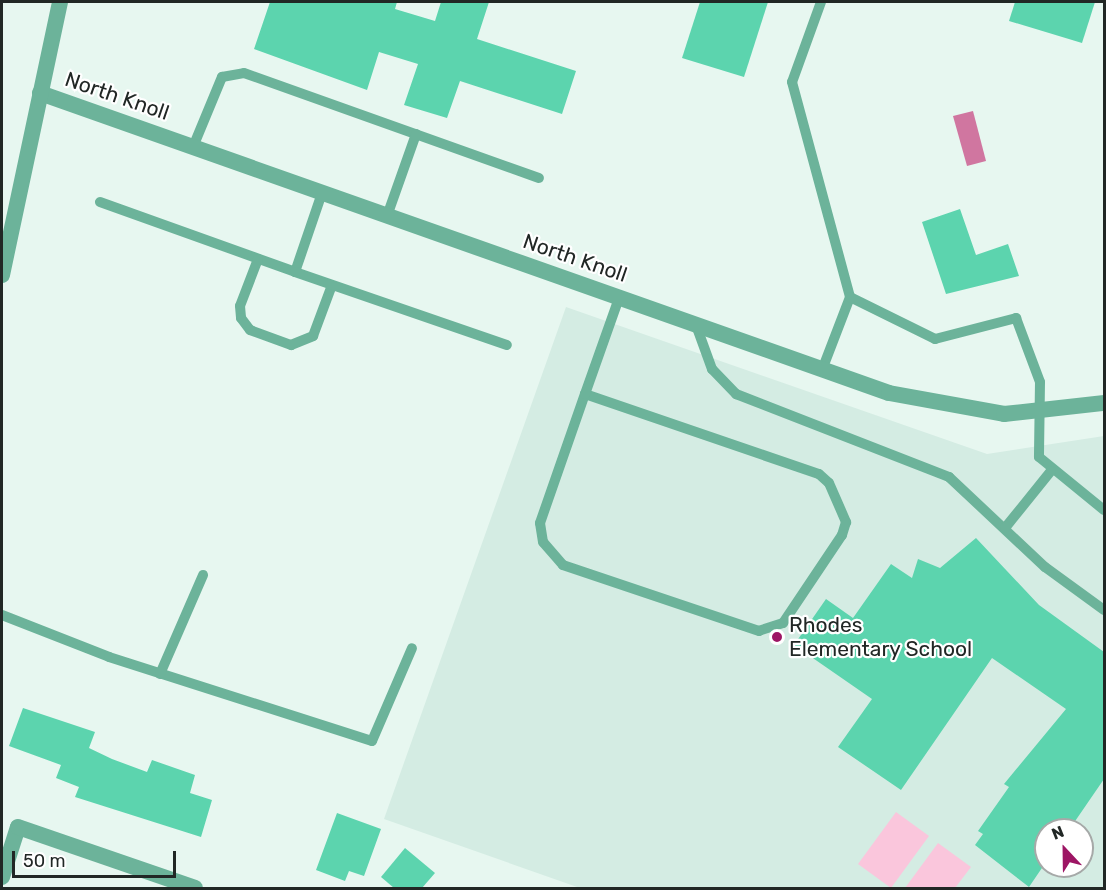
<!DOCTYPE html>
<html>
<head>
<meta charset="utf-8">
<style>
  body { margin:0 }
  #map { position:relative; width:1106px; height:890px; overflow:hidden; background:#e7f7f0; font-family:Rubik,sans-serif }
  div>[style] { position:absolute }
  .built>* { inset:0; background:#d4ece3 }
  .green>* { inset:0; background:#fac6dc }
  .water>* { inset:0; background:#d076a0 }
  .building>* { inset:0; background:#5cd4ae }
  .service>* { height:10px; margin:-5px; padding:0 5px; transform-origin:5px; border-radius:5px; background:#6cb39a }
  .minor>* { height:16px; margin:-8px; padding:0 8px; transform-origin:8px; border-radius:8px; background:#6cb39a }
  .dots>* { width:16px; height:16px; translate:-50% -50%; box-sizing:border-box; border:3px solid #fff; border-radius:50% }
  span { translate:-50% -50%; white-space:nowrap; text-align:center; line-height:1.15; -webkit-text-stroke:4.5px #fff; paint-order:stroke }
  .street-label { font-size:21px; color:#212725 }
  .poi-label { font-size:21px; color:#212725 }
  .left { translate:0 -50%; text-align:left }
  .frame { position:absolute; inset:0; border:3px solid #212725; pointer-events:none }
  .north { position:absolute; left:1034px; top:818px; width:60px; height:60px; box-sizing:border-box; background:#fff; border:2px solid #a6a9a8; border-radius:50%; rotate:338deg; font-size:16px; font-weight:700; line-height:24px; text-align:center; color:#212725 }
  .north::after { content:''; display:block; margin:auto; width:21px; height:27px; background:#9d1564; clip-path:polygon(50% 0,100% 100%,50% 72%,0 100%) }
  .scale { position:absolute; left:12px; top:851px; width:164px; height:27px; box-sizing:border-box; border:3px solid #212725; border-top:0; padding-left:8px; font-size:18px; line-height:21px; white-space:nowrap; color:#212725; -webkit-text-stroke:4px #fff; paint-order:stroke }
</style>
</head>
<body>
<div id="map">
  <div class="built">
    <i style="clip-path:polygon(evenodd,566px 307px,987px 454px,1104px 436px,1104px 888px,580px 888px,384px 819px,566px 307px,1046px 830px,1082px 830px,1082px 866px,1046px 866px,1046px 830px)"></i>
  </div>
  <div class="green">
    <i style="clip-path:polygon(896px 812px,929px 836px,891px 888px,858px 864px)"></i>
    <i style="clip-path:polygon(938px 843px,971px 867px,955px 888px,905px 888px)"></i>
  </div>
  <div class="water">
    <i style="clip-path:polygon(973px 111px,986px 161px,967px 166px,953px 116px)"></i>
  </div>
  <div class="building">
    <i style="clip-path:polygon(270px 2px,397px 2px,395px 9px,435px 21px,441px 2px,489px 2px,477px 39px,576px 71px,562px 114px,460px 81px,447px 118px,404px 105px,418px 64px,379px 52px,367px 90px,254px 49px)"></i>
    <i style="clip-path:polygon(700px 2px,768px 2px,744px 77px,682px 58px)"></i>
    <i style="clip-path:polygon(1015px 2px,1095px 2px,1082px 43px,1009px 21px)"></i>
    <i style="clip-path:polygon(960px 209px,976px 255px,1008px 244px,1019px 276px,946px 294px,922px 222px)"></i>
    <i style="clip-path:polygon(976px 538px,1039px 605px,1104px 652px,1104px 779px,1069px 830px,1046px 830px,1046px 862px,1029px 887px,975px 845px,983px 834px,978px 831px,1009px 787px,1004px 784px,1066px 709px,992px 658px,901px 790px,838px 747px,872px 699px,794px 645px,826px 599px,853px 618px,891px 564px,912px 578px,918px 559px,940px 568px)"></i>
    <i style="clip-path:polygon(23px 708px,95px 732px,89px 748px,112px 759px,147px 772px,152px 760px,195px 775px,190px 793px,212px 800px,201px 837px,75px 797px,79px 787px,56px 778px,61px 765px,9px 746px)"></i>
    <i style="clip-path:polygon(337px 813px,381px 829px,364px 876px,349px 871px,345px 881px,316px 870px)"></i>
    <i style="clip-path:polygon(405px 848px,435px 873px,422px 888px,394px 888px,381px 877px)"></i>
  </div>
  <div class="service">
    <i style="left:821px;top:2px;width:85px;rotate:109.9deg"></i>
    <i style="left:792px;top:82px;width:223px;rotate:74.9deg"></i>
    <i style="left:193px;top:147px;width:76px;rotate:-67.5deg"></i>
    <i style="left:222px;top:77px;width:22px;rotate:-10deg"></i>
    <i style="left:244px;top:73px;width:313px;rotate:19.6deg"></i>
    <i style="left:100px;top:202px;width:207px;rotate:19.7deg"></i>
    <i style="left:295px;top:272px;width:83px;rotate:-71.1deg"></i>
    <i style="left:387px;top:216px;width:87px;rotate:-70.5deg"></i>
    <i style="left:258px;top:259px;width:50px;rotate:111deg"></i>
    <i style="left:240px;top:306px;width:12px;rotate:85deg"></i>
    <i style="left:241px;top:318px;width:15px;rotate:53deg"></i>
    <i style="left:250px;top:330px;width:44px;rotate:20.1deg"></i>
    <i style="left:291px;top:345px;width:24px;rotate:-22deg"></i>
    <i style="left:313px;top:336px;width:54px;rotate:-69.6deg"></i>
    <i style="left:295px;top:272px;width:224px;rotate:19deg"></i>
    <i style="left:696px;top:325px;width:47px;rotate:70deg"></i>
    <i style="left:712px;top:369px;width:35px;rotate:46deg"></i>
    <i style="left:736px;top:394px;width:229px;rotate:21.3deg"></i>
    <i style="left:949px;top:477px;width:132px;rotate:43.2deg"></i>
    <i style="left:1045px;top:567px;width:73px;rotate:36.1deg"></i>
    <i style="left:822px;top:370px;width:78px;rotate:-69deg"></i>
    <i style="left:850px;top:297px;width:95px;rotate:26.3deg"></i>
    <i style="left:935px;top:339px;width:84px;rotate:-14.5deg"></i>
    <i style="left:1016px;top:318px;width:68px;rotate:69.4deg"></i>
    <i style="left:1040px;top:382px;width:75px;rotate:90.8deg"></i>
    <i style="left:1039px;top:457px;width:84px;rotate:39.2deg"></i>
    <i style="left:585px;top:394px;width:247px;rotate:18.9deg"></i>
    <i style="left:819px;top:474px;width:13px;rotate:42deg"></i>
    <i style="left:829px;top:483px;width:43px;rotate:66.4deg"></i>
    <i style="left:846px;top:522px;width:14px;rotate:107deg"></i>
    <i style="left:842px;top:535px;width:106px;rotate:123.8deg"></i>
    <i style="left:783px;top:623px;width:25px;rotate:162deg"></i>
    <i style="left:759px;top:631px;width:207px;rotate:-161.4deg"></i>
    <i style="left:563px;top:565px;width:30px;rotate:-131deg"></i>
    <i style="left:543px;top:542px;width:19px;rotate:-99deg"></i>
    <i style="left:540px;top:523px;width:137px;rotate:-70.8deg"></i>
    <i style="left:585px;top:394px;width:102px;rotate:-70.5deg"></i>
    <i style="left:1005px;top:528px;width:73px;rotate:-51.1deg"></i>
    <i style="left:2px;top:615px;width:115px;rotate:21.4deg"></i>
    <i style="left:109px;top:657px;width:276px;rotate:17.7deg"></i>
    <i style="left:372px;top:741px;width:101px;rotate:-66.7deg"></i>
    <i style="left:160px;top:674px;width:108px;rotate:-66.5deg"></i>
  </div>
  <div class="minor">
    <i style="left:40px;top:93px;width:900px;rotate:19.46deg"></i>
    <i style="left:889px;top:393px;width:117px;rotate:10.3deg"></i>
    <i style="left:1004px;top:414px;width:101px;rotate:-6.3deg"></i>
    <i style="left:2px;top:275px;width:279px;rotate:-78deg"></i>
    <i style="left:2px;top:877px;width:52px;rotate:-72.3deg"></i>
    <i style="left:18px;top:827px;width:187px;rotate:19deg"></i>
  </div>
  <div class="dots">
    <i style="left:777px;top:637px;background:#9d1564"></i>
  </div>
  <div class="street-label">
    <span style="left:117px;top:96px;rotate:19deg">North Knoll</span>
    <span style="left:575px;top:258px;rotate:19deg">North Knoll</span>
  </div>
  <div class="poi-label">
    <span class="left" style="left:789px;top:637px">Rhodes<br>Elementary School</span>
  </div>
  <div class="frame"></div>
  <div class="north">N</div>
  <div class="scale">50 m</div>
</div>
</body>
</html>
